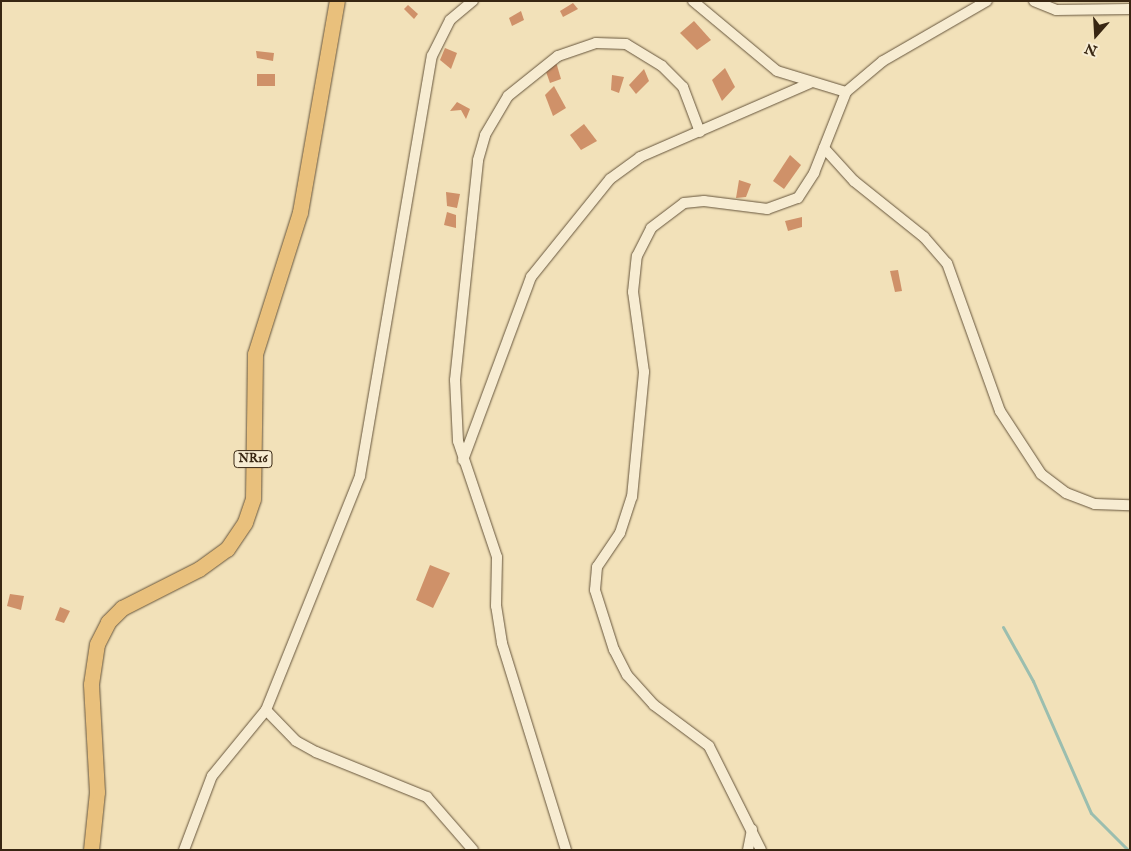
<!DOCTYPE html>
<html>
<head>
<meta charset="utf-8">
<style>
  body { margin:0 }
  #map { position:relative; width:1131px; height:851px; overflow:hidden; background:#f2e1b9; font-family:"IM FELL English",serif }
  div>[style] { position:absolute }
  .stream>* { height:3px; margin:-1.5px; padding:0 1.5px; transform-origin:1.5px; border-radius:1.5px; background:#9bbeaf }
  .building>* { inset:0; background:#cf9169 }
  .roads { filter:drop-shadow(0 0 1px #66553c) drop-shadow(0 0 1px #66553c) }
  .street>* { height:10px; margin:-5px; padding:0 5px; transform-origin:5px; border-radius:5px; background:#f7ecd2 }
  .primary>* { height:15px; margin:-7.5px; padding:0 7.5px; transform-origin:7.5px; border-radius:7.5px; background:#e9c07c }
  span { translate:-50% -50%; white-space:nowrap; text-align:center; line-height:1.15; -webkit-text-stroke:5px #f7ecd2; paint-order:stroke }
  .shield-label span { padding:1px 4px; background:#f7ecd2; border:1px solid; border-radius:4px; -webkit-text-stroke-width:0 }
  .shield-label { font-size:12px; color:#382612; font-weight:700 }
  .frame { position:absolute; inset:0; border:2px solid #382612; pointer-events:none }
  .north { position:absolute; left:1071px; top:10px; width:50px; height:50px; -webkit-text-stroke:4px #f7ecd2; paint-order:stroke; rotate:199deg; font-size:14px; font-weight:700; line-height:20px; text-align:center; color:#382612 }
  .north::after { content:''; display:block; margin:auto; width:18px; height:22px; background:#382612; clip-path:polygon(50% 0,100% 100%,50% 72%,0 100%) }
</style>
</head>
<body>
<div id="map">
  <div class="stream">
    <i style="left:1003px;top:627px;width:62px;rotate:60.9deg"></i>
    <i style="left:1033px;top:681px;width:144px;rotate:66.3deg"></i>
    <i style="left:1091px;top:813px;width:52px;rotate:45deg"></i>
  </div>
  <div class="building">
    <i style="clip-path:polygon(573px 3px,578px 9px,563px 17px,560px 11px)"></i>
    <i style="clip-path:polygon(408px 5px,418px 14px,414px 19px,404px 9px)"></i>
    <i style="clip-path:polygon(521px 11px,524px 20px,512px 26px,509px 18px)"></i>
    <i style="clip-path:polygon(694px 21px,711px 40px,697px 50px,680px 33px)"></i>
    <i style="clip-path:polygon(445px 48px,457px 53px,451px 69px,440px 60px)"></i>
    <i style="clip-path:polygon(256px 51px,274px 53px,273px 61px,257px 58px)"></i>
    <i style="clip-path:polygon(556px 62px,561px 79px,550px 83px,545px 69px)"></i>
    <i style="clip-path:polygon(725px 68px,735px 87px,722px 101px,712px 80px)"></i>
    <i style="clip-path:polygon(644px 69px,649px 81px,636px 94px,629px 85px)"></i>
    <i style="clip-path:polygon(257px 74px,275px 74px,275px 86px,257px 86px)"></i>
    <i style="clip-path:polygon(612px 75px,624px 77px,619px 93px,611px 90px)"></i>
    <i style="clip-path:polygon(554px 86px,566px 108px,553px 116px,545px 95px)"></i>
    <i style="clip-path:polygon(457px 102px,470px 109px,466px 119px,461px 110px,450px 111px)"></i>
    <i style="clip-path:polygon(584px 124px,597px 141px,581px 150px,570px 135px)"></i>
    <i style="clip-path:polygon(790px 155px,801px 165px,784px 189px,773px 181px)"></i>
    <i style="clip-path:polygon(739px 180px,751px 184px,746px 197px,736px 198px)"></i>
    <i style="clip-path:polygon(446px 192px,460px 194px,457px 208px,447px 206px)"></i>
    <i style="clip-path:polygon(447px 212px,456px 215px,456px 228px,444px 225px)"></i>
    <i style="clip-path:polygon(802px 217px,802px 227px,788px 231px,785px 221px)"></i>
    <i style="clip-path:polygon(898px 270px,902px 291px,895px 292px,890px 271px)"></i>
    <i style="clip-path:polygon(430px 565px,450px 573px,433px 608px,416px 600px)"></i>
    <i style="clip-path:polygon(10px 594px,24px 596px,21px 610px,7px 606px)"></i>
    <i style="clip-path:polygon(60px 607px,70px 611px,64px 623px,55px 620px)"></i>
  </div>
  <div class="roads">
    <div class="street">
      <i style="left:693px;top:1px;width:109px;rotate:39.8deg"></i>
      <i style="left:777px;top:71px;width:72px;rotate:16.9deg"></i>
      <i style="left:1034px;top:1px;width:24px;rotate:22deg"></i>
      <i style="left:1056px;top:10px;width:74px;rotate:-0.8deg"></i>
      <i style="left:824px;top:148px;width:45px;rotate:47.7deg"></i>
      <i style="left:854px;top:181px;width:90px;rotate:38.7deg"></i>
      <i style="left:924px;top:237px;width:35px;rotate:49deg"></i>
      <i style="left:947px;top:263px;width:157px;rotate:70.3deg"></i>
      <i style="left:1000px;top:411px;width:75px;rotate:56.9deg"></i>
      <i style="left:1041px;top:474px;width:31px;rotate:37deg"></i>
      <i style="left:1066px;top:493px;width:31px;rotate:21deg"></i>
      <i style="left:1095px;top:504px;width:35px;rotate:2deg"></i>
      <i style="left:463px;top:460px;width:195px;rotate:-69.6deg"></i>
      <i style="left:531px;top:277px;width:126px;rotate:-51.1deg"></i>
      <i style="left:610px;top:179px;width:37px;rotate:-36deg"></i>
      <i style="left:640px;top:157px;width:185px;rotate:-23.5deg"></i>
      <i style="left:266px;top:710px;width:43px;rotate:45.9deg"></i>
      <i style="left:296px;top:741px;width:23px;rotate:29deg"></i>
      <i style="left:316px;top:752px;width:120px;rotate:22.1deg"></i>
      <i style="left:427px;top:797px;width:70px;rotate:49deg"></i>
      <i style="left:184px;top:850px;width:79px;rotate:-69.3deg"></i>
      <i style="left:212px;top:776px;width:85px;rotate:-50.7deg"></i>
      <i style="left:266px;top:710px;width:252px;rotate:-68.1deg"></i>
      <i style="left:360px;top:476px;width:426px;rotate:-80.3deg"></i>
      <i style="left:432px;top:56px;width:40px;rotate:-63.4deg"></i>
      <i style="left:450px;top:20px;width:30px;rotate:-40deg"></i>
      <i style="left:566px;top:850px;width:217px;rotate:-107.2deg"></i>
      <i style="left:502px;top:643px;width:37px;rotate:-99deg"></i>
      <i style="left:496px;top:606px;width:49px;rotate:-88.8deg"></i>
      <i style="left:497px;top:557px;width:122px;rotate:-108.6deg"></i>
      <i style="left:458px;top:441px;width:61px;rotate:-92.8deg"></i>
      <i style="left:455px;top:380px;width:221px;rotate:-84deg"></i>
      <i style="left:478px;top:160px;width:26px;rotate:-74deg"></i>
      <i style="left:485px;top:135px;width:45px;rotate:-59.5deg"></i>
      <i style="left:508px;top:96px;width:64px;rotate:-38.7deg"></i>
      <i style="left:558px;top:56px;width:40px;rotate:-18.9deg"></i>
      <i style="left:596px;top:43px;width:30px;rotate:2deg"></i>
      <i style="left:626px;top:44px;width:42px;rotate:31.4deg"></i>
      <i style="left:662px;top:66px;width:30px;rotate:45deg"></i>
      <i style="left:683px;top:87px;width:48px;rotate:69.3deg"></i>
      <i style="left:748px;top:850px;width:21px;rotate:-79deg"></i>
      <i style="left:761px;top:850px;width:116px;rotate:-116.6deg"></i>
      <i style="left:709px;top:746px;width:69px;rotate:-143.3deg"></i>
      <i style="left:654px;top:705px;width:40px;rotate:-132deg"></i>
      <i style="left:627px;top:675px;width:28px;rotate:-117deg"></i>
      <i style="left:614px;top:650px;width:63px;rotate:-107.6deg"></i>
      <i style="left:595px;top:590px;width:23px;rotate:-85deg"></i>
      <i style="left:597px;top:567px;width:41px;rotate:-55.9deg"></i>
      <i style="left:620px;top:533px;width:38px;rotate:-72deg"></i>
      <i style="left:632px;top:497px;width:126px;rotate:-84.5deg"></i>
      <i style="left:644px;top:372px;width:81px;rotate:-97.8deg"></i>
      <i style="left:633px;top:292px;width:36px;rotate:-84deg"></i>
      <i style="left:637px;top:256px;width:31px;rotate:-63deg"></i>
      <i style="left:651px;top:228px;width:41px;rotate:-37.1deg"></i>
      <i style="left:684px;top:203px;width:20px;rotate:-6deg"></i>
      <i style="left:704px;top:201px;width:64px;rotate:7.2deg"></i>
      <i style="left:767px;top:209px;width:33px;rotate:-20deg"></i>
      <i style="left:798px;top:198px;width:30px;rotate:-57deg"></i>
      <i style="left:814px;top:173px;width:87px;rotate:-68.4deg"></i>
      <i style="left:846px;top:92px;width:48px;rotate:-40deg"></i>
      <i style="left:883px;top:61px;width:120px;rotate:-30deg"></i>
    </div>
    <div class="primary">
      <i style="left:91px;top:850px;width:58px;rotate:-84.1deg"></i>
      <i style="left:97px;top:792px;width:108px;rotate:-93.2deg"></i>
      <i style="left:91px;top:684px;width:40px;rotate:-81.5deg"></i>
      <i style="left:97px;top:644px;width:25px;rotate:-63deg"></i>
      <i style="left:108px;top:622px;width:20px;rotate:-45deg"></i>
      <i style="left:122px;top:608px;width:86px;rotate:-26.9deg"></i>
      <i style="left:199px;top:569px;width:34px;rotate:-36deg"></i>
      <i style="left:227px;top:549px;width:32px;rotate:-56deg"></i>
      <i style="left:245px;top:522px;width:24px;rotate:-71deg"></i>
      <i style="left:253px;top:499px;width:145px;rotate:-89.2deg"></i>
      <i style="left:255px;top:354px;width:149px;rotate:-72.4deg"></i>
      <i style="left:300px;top:212px;width:214px;rotate:-80.1deg"></i>
    </div>
  </div>
  <div class="shield-label">
    <span style="left:253px;top:459px">NR16</span>
  </div>
  <div class="frame"></div>
  <div class="north">N</div>
</div>
</body>
</html>
